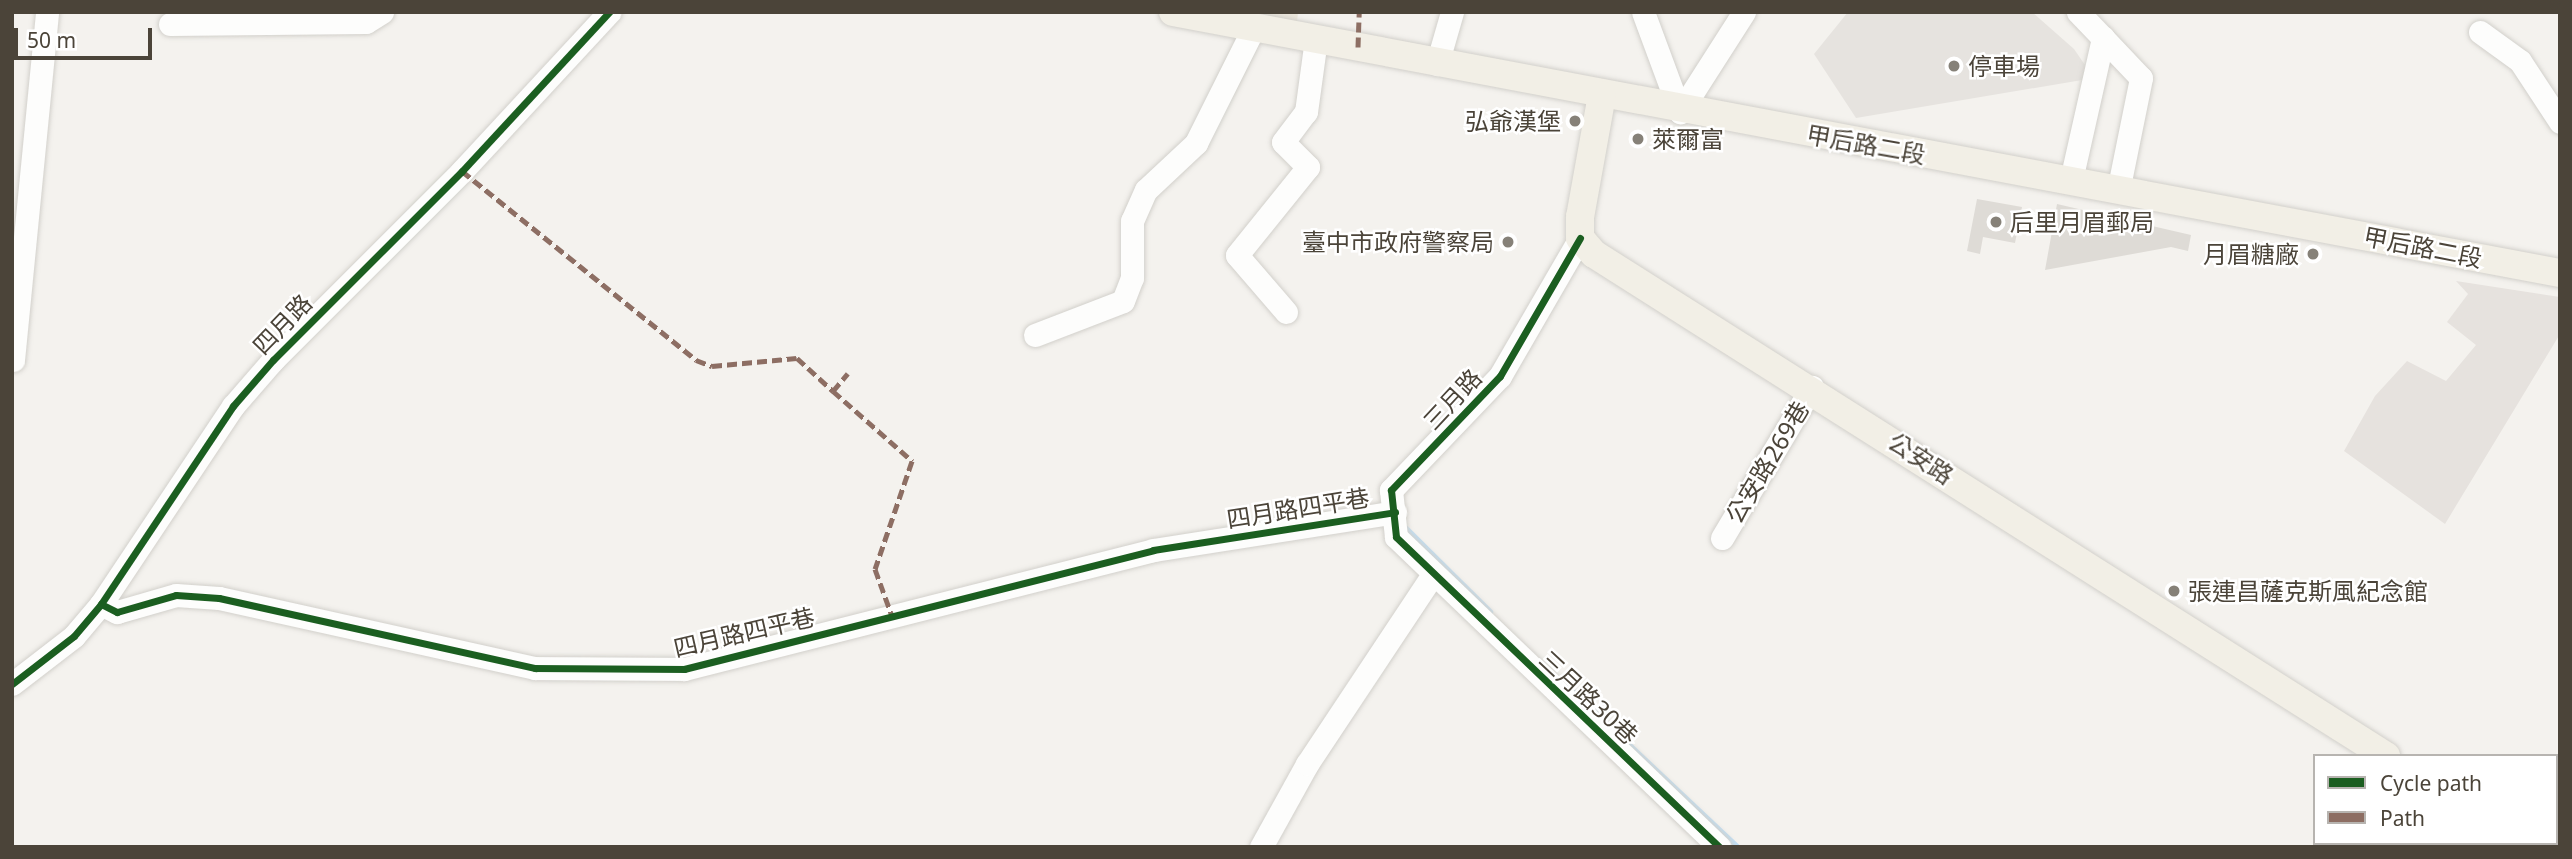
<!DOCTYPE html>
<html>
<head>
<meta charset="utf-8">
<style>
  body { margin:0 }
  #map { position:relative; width:2572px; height:859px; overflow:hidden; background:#f4f2ee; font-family:"Noto Sans","Noto Sans TC",sans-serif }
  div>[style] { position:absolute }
  .industrial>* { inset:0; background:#e6e2de }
  .education>* { inset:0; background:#eae5da }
  .parking>* { inset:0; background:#e6e3df }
  .stream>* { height:5px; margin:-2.5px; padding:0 2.5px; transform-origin:2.5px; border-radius:2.5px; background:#c0ddf1 }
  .building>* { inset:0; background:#dedbd6 }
  .roads { filter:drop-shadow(0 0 2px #d2d0cb) drop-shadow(0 0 2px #d2d0cb) }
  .minor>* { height:23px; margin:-11.5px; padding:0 11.5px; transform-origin:11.5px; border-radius:11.5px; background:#fdfdfc }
  .major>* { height:28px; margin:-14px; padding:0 14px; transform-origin:14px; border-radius:14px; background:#f2efe6 }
  .quiet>* { height:5px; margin-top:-2.5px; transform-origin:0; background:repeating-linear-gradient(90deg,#8d6e63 0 10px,transparent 0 15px) }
  .cycleway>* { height:7px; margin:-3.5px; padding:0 3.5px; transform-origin:3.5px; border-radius:3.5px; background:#1b5e20 }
  .dots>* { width:19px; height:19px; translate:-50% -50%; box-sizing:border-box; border:4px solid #fff; border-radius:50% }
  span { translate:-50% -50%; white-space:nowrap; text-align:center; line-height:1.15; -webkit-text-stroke:5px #fff; paint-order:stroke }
  .poi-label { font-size:24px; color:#4b4439 }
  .left { translate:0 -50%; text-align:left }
  .right { translate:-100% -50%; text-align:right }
  .street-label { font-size:24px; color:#4b4439 }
  .frame { position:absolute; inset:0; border:14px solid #4b4439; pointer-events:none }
  .legend { position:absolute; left:2313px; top:754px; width:245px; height:91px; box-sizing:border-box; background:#fff; border:2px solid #b7b4b0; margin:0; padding:9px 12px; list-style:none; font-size:21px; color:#4b4439 }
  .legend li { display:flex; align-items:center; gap:14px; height:35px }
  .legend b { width:35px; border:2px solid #b7b4b0 }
  .scale { position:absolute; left:14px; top:28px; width:138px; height:32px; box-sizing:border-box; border:4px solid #4b4439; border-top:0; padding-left:9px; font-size:21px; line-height:24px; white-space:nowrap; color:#4b4439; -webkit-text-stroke:5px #fff; paint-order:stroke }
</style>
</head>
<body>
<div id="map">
  <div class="industrial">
    <i style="clip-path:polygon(2456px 281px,2560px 297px,2560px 334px,2445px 524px,2344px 451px,2375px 396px,2407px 361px,2446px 381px,2476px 345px,2447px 322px,2468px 294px)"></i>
  </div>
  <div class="education">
    <i style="clip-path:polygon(1251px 12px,1298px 12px,1297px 22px)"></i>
  </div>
  <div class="parking">
    <i style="clip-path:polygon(1848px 12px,2032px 12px,2074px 49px,2094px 78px,1856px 118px,1814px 54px)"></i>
  </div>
  <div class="stream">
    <i style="left:1405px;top:527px;width:120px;rotate:44.7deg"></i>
    <i style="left:1567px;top:686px;width:235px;rotate:43.3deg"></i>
  </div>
  <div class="building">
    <i style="clip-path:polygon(1977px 199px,2022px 207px,2015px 243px,1983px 237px,1980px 254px,1967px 251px)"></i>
    <i style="clip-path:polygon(2057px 204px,2191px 235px,2188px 251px,2171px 247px,2045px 270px)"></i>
  </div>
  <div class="roads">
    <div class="minor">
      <i style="left:1643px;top:12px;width:107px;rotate:69.7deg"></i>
      <i style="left:2078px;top:12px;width:36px;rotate:46deg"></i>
      <i style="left:170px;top:24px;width:196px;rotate:-0.6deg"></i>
      <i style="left:366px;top:22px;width:19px;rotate:-32deg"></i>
      <i style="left:2480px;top:32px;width:49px;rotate:35.9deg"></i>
      <i style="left:2520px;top:61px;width:73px;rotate:56.7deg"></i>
      <i style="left:1437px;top:64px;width:54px;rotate:-73.9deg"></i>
      <i style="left:1680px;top:112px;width:119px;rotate:-57.4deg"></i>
      <i style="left:2071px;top:180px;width:146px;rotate:-77.3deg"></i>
      <i style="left:2103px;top:38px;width:55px;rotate:46.5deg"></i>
      <i style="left:2141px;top:78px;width:115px;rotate:101.5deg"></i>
      <i style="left:1580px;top:238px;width:160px;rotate:120.1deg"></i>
      <i style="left:1500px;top:376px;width:158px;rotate:133.7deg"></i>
      <i style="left:1391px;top:490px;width:47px;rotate:83.9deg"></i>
      <i style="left:1396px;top:537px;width:448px;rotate:43.8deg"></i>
      <i style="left:1286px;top:312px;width:75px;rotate:-130.7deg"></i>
      <i style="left:1237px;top:255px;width:113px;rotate:-51.1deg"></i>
      <i style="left:1308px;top:167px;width:35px;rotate:-135deg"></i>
      <i style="left:1283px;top:142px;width:38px;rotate:-53deg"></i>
      <i style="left:1306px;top:112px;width:74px;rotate:-82.2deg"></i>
      <i style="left:1035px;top:335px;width:94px;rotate:-21.1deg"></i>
      <i style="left:1123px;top:301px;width:25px;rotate:-69deg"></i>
      <i style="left:1132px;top:278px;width:57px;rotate:-90deg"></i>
      <i style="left:1132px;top:221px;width:34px;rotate:-66deg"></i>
      <i style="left:1146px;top:190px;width:69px;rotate:-43.2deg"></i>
      <i style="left:1196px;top:143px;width:130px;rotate:-63.4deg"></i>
      <i style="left:13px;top:360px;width:350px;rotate:-84.4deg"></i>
      <i style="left:1722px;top:538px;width:176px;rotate:-59.2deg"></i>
      <i style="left:101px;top:604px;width:18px;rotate:27deg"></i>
      <i style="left:117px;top:612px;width:61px;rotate:-16.1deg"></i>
      <i style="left:176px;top:595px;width:43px;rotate:4deg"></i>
      <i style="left:219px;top:598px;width:324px;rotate:12.5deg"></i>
      <i style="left:535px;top:668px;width:149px;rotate:0.4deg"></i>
      <i style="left:684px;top:669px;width:484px;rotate:-14.2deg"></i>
      <i style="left:1153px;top:550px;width:245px;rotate:-8.9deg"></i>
      <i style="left:12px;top:684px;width:78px;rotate:-37.7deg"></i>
      <i style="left:74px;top:636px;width:42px;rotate:-49.8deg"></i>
      <i style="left:101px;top:604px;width:238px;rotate:-56.3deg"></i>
      <i style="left:233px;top:406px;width:61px;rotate:-49deg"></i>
      <i style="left:273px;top:360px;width:267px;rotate:-45deg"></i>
      <i style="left:462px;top:171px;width:217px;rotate:-47.2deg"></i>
      <i style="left:2556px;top:832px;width:6px;rotate:-51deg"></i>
      <i style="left:1261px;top:847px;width:95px;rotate:-61deg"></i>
      <i style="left:1307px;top:764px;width:226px;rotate:-56.4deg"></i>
    </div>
    <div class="major">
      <i style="left:1173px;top:12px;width:1411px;rotate:10.66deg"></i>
      <i style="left:1602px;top:95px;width:124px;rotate:100.2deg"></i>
      <i style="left:1580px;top:217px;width:21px;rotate:90deg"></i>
      <i style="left:1580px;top:238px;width:21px;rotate:49deg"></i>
      <i style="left:1594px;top:254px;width:938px;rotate:32.37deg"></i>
      <i style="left:2530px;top:843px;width:7px;rotate:34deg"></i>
    </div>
  </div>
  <div class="quiet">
    <i style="left:1358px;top:47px;width:35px;rotate:-88deg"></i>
    <i style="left:462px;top:171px;width:301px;rotate:38.9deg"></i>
    <i style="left:696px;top:360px;width:17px;rotate:21deg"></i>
    <i style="left:712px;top:366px;width:85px;rotate:-5.4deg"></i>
    <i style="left:797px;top:358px;width:49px;rotate:42.5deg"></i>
    <i style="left:833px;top:391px;width:23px;rotate:-50deg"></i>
    <i style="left:833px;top:391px;width:106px;rotate:41.5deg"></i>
    <i style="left:912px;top:461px;width:114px;rotate:108.9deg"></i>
    <i style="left:875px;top:569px;width:50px;rotate:70.1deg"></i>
  </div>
  <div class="cycleway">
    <i style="left:1580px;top:238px;width:160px;rotate:120.1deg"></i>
    <i style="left:1500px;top:376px;width:158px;rotate:133.7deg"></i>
    <i style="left:1391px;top:490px;width:47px;rotate:83.9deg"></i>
    <i style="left:1396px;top:537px;width:448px;rotate:43.8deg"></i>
    <i style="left:101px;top:604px;width:18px;rotate:27deg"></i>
    <i style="left:117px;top:612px;width:61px;rotate:-16.1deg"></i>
    <i style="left:176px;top:595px;width:43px;rotate:4deg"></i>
    <i style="left:219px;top:598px;width:324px;rotate:12.5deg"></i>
    <i style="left:535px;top:668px;width:149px;rotate:0.4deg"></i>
    <i style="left:684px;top:669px;width:484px;rotate:-14.2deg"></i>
    <i style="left:1153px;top:550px;width:245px;rotate:-8.9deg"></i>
    <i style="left:12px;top:684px;width:78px;rotate:-37.7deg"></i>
    <i style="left:74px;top:636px;width:42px;rotate:-49.8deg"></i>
    <i style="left:101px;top:604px;width:238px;rotate:-56.3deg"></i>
    <i style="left:233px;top:406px;width:61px;rotate:-49deg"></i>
    <i style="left:273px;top:360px;width:267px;rotate:-45deg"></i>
    <i style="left:462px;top:171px;width:217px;rotate:-47.2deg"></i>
  </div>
  <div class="dots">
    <i style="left:1954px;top:66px;background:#868178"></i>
    <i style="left:1575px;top:121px;background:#868178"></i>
    <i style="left:1638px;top:139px;background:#868178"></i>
    <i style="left:1996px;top:222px;background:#868178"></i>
    <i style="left:1508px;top:242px;background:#868178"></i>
    <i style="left:2313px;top:254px;background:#868178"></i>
    <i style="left:2174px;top:591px;background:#868178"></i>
  </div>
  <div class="poi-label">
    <span class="left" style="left:1968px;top:66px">停車場</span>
    <span class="right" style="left:1561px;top:121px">弘爺漢堡</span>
    <span class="left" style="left:1652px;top:139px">萊爾富</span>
    <span class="left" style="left:2010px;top:222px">后里月眉郵局</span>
    <span class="right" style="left:1494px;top:242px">臺中市政府警察局</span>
    <span class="right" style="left:2299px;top:254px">月眉糖廠</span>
    <span class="left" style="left:2188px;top:591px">張連昌薩克斯風紀念館</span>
  </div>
  <div class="street-label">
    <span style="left:1866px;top:144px;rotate:10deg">甲后路二段</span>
    <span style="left:2423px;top:247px;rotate:11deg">甲后路二段</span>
    <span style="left:282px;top:324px;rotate:-46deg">四月路</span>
    <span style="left:1452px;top:399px;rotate:-47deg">三月路</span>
    <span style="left:1921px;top:458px;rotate:33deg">公安路</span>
    <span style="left:1767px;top:462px;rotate:-59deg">公安路269巷</span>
    <span style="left:1298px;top:508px;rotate:-9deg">四月路四平巷</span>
    <span style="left:744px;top:632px;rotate:-13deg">四月路四平巷</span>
    <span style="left:1589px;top:697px;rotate:43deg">三月路30巷</span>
  </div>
  <div class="frame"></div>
  <ul class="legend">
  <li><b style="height:9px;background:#1b5e20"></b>Cycle path</li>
  <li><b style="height:9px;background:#8d6e63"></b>Path</li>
  </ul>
  <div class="scale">50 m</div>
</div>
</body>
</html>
